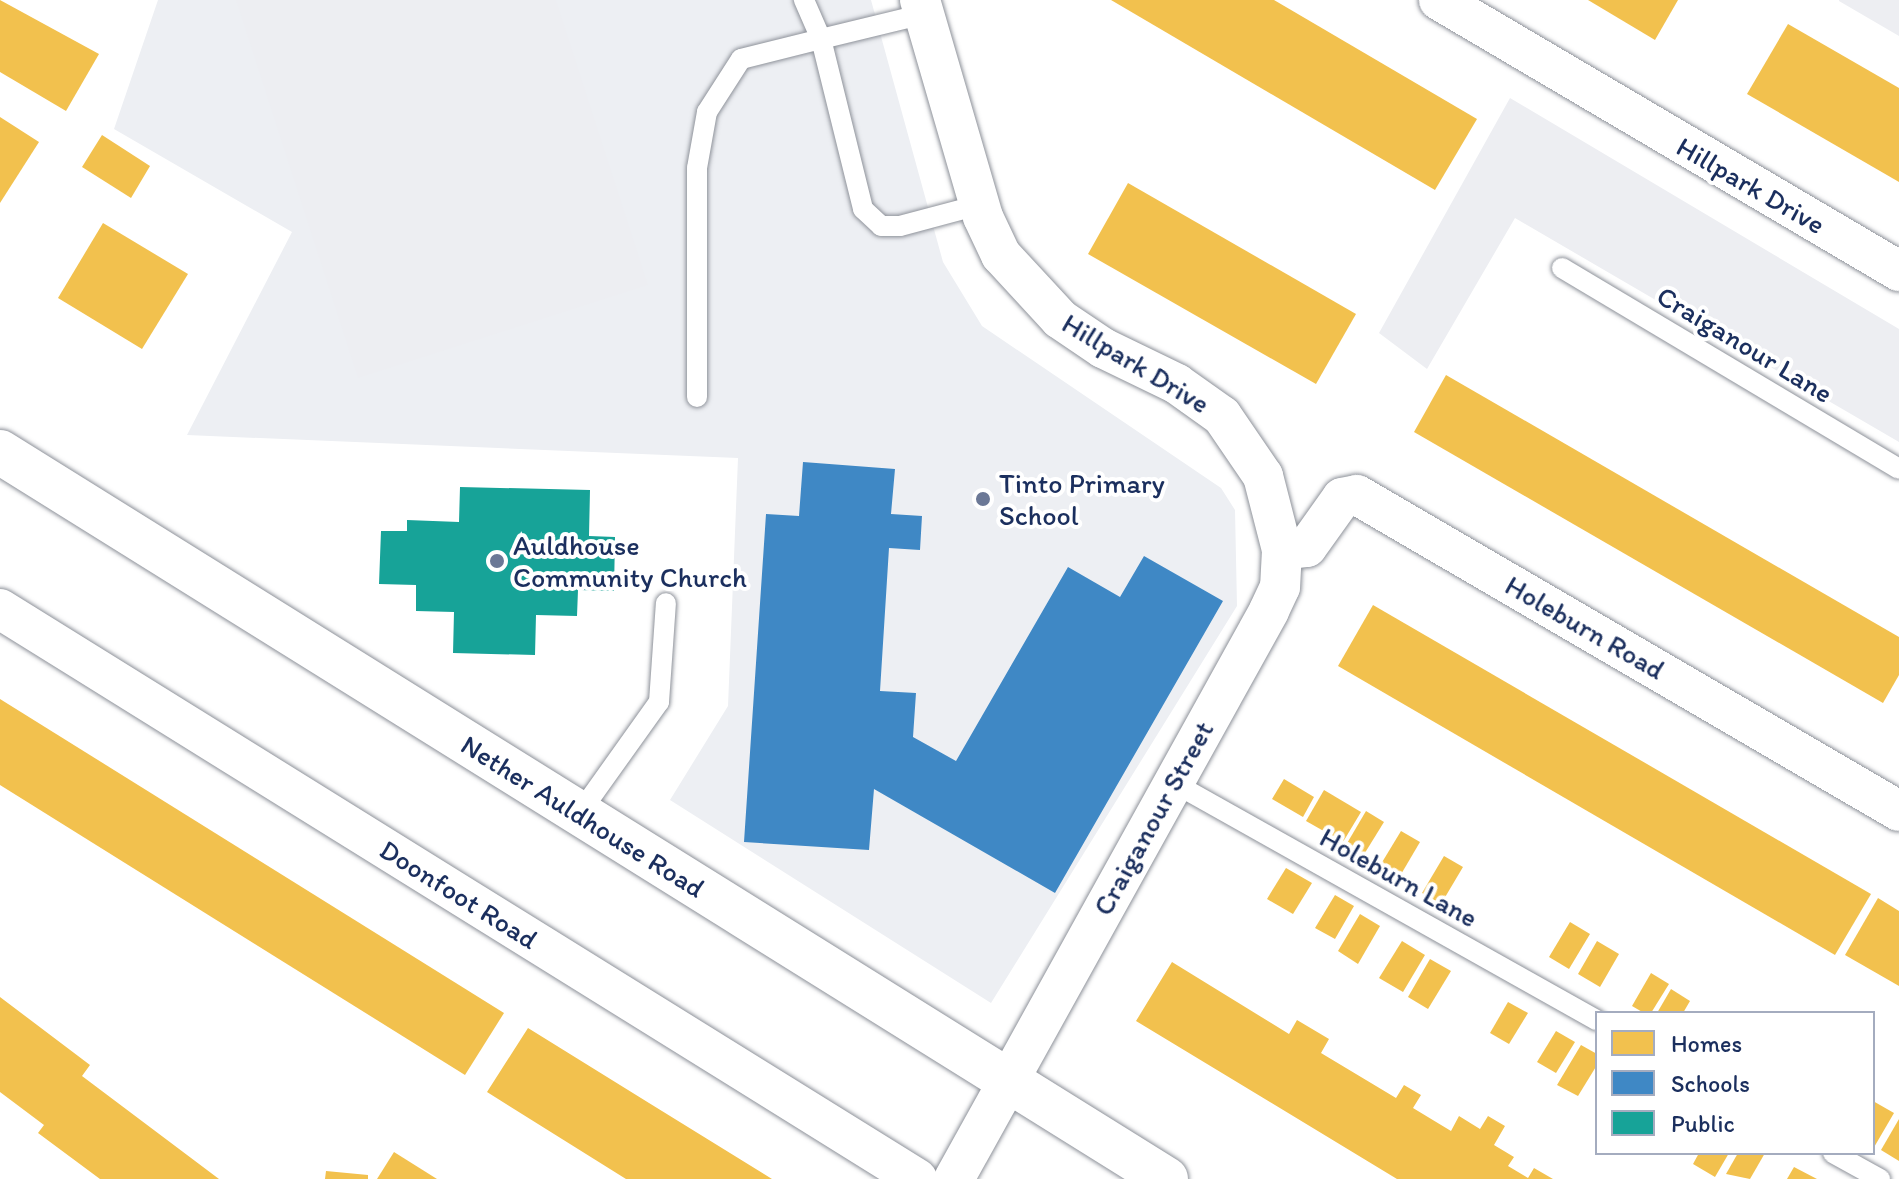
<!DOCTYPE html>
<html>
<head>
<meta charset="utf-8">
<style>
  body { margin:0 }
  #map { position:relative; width:1899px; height:1179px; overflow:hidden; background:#fff; font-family:Itim,sans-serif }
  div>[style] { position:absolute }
  .built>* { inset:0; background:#edeff3 }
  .green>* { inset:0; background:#edeef2 }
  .homes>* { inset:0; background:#f2c14e }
  .schools>* { inset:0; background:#3f88c5 }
  .public>* { inset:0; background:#17a398 }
  .roads { filter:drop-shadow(0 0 2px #8e929a) drop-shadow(0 0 2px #8e929a) }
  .service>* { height:20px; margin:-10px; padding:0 10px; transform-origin:10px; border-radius:10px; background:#fff }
  .minor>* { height:40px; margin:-20px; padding:0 20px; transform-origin:20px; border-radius:20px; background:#fff }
  .secondary>* { height:44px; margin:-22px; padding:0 22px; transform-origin:22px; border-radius:22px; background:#fff }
  .dots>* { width:22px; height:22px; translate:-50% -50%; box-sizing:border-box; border:4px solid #fff; border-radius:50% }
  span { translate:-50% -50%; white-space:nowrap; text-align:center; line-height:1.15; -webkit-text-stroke:8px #fff; paint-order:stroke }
  .street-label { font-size:28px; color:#1b2f5e }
  .poi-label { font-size:28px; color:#1b2f5e }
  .left { translate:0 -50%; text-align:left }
  .legend { position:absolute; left:1595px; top:1011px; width:280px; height:144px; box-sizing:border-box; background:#fff; border:2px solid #a4acbf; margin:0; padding:10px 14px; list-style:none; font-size:24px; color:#1b2f5e }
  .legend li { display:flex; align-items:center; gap:16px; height:40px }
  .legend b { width:40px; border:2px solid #a4acbf }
</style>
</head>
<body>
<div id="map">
  <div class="built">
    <i style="clip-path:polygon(158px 0,871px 0,943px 262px,982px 326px,1221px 488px,1235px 510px,1237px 606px,991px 1003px,670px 800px,728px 706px,738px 458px,187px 435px,292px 232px,114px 129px)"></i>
  </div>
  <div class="green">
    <i style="clip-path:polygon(236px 0,556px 0,648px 285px,358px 378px)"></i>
    <i style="clip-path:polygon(1899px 0,1899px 36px,1839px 1px,1839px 0)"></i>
    <i style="clip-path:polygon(1510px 98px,1899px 329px,1899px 442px,1515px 218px,1427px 369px,1379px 333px)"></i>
  </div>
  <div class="homes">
    <i style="clip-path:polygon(0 0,99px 54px,66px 111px,0 72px)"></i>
    <i style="clip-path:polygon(1111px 0,1274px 0,1477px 119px,1435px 190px)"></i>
    <i style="clip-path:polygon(1588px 0,1678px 0,1655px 40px)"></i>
    <i style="clip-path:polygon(1788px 24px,1899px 88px,1899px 182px,1747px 94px)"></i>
    <i style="clip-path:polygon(0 117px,39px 142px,0 203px)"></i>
    <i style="clip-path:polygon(102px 135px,150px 166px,131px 198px,82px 167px)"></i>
    <i style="clip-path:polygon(1128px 183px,1356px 314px,1316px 384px,1088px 254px)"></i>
    <i style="clip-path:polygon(103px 223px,188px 274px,142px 349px,58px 298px)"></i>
    <i style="clip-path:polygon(1446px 375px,1899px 637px,1899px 675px,1883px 703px,1414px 432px)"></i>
    <i style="clip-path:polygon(1373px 605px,1871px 894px,1835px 955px,1338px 666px)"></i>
    <i style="clip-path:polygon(0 699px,504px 1013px,465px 1075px,0 785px)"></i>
    <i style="clip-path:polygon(1284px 779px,1314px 797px,1303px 817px,1272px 799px)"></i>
    <i style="clip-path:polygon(1324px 790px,1361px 812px,1343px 842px,1306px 821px)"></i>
    <i style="clip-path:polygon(1366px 811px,1384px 822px,1363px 856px,1346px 845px)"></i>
    <i style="clip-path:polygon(1401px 831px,1420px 842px,1400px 876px,1381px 864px)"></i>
    <i style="clip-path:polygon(1444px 856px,1463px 867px,1441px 904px,1422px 893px)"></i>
    <i style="clip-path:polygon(1286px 868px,1312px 883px,1293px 914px,1267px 899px)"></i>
    <i style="clip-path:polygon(1335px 895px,1354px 906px,1335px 939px,1315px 928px)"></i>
    <i style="clip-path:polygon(1878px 898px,1899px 911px,1899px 986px,1845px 955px)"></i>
    <i style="clip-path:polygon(1360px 914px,1380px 926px,1358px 964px,1338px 951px)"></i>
    <i style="clip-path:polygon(1570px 922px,1590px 934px,1569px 969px,1549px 957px)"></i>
    <i style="clip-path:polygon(1402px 941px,1425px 955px,1403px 992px,1379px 978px)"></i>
    <i style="clip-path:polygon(1597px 941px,1619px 954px,1600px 987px,1578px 974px)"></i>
    <i style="clip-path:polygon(1430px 959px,1451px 971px,1428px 1009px,1408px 997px)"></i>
    <i style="clip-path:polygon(1172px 962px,1289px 1034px,1297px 1020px,1329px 1039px,1321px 1053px,1396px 1098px,1404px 1085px,1421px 1095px,1413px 1108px,1451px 1131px,1459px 1116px,1480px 1129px,1488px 1116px,1505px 1126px,1494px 1145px,1514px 1157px,1508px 1166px,1528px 1178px,1534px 1168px,1553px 1179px,1397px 1179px,1136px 1021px)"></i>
    <i style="clip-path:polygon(1651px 973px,1669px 984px,1651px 1013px,1644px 1013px,1632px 1006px)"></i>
    <i style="clip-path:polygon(1671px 989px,1690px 1001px,1683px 1013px,1657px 1013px)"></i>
    <i style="clip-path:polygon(0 997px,90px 1065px,82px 1076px,219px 1179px,100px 1179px,38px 1133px,44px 1125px,0 1092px)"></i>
    <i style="clip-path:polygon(1508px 1002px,1528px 1013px,1509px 1044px,1490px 1033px)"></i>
    <i style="clip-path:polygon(528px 1028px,649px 1103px,772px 1179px,626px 1179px,487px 1092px)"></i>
    <i style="clip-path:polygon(1556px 1031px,1575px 1042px,1556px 1073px,1537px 1062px)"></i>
    <i style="clip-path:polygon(1581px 1045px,1597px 1054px,1597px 1065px,1578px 1096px,1557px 1085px)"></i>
    <i style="clip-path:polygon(1873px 1101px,1894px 1113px,1873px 1149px)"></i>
    <i style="clip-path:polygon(1899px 1119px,1899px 1161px,1881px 1150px)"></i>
    <i style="clip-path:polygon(394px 1152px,437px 1179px,377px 1179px)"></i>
    <i style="clip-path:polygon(1699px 1153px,1729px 1153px,1715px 1177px,1693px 1164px)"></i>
    <i style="clip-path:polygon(1738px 1153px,1765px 1153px,1750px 1179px,1726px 1174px)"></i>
    <i style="clip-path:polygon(1794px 1167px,1817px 1179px,1787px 1179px)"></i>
    <i style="clip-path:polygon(326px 1171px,368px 1175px,368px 1179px,325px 1179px)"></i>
  </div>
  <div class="schools">
    <i style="clip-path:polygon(803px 462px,895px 469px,891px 514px,922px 516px,920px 550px,889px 548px,880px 691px,916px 693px,913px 737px,956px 761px,1068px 567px,1120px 597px,1144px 556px,1223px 601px,1055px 893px,874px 789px,869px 850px,744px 842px,766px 514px,799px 516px)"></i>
  </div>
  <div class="public">
    <i style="clip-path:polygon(460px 487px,590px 490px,589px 536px,615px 537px,614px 591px,578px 590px,577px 616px,536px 615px,535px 655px,453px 653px,454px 612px,416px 611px,416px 585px,379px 584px,381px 531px,407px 531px,407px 520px,459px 522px)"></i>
  </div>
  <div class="roads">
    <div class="service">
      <i style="left:924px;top:14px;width:106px;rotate:166.4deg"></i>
      <i style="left:821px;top:39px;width:175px;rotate:76.1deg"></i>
      <i style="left:863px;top:209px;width:25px;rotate:43deg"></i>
      <i style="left:881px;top:226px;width:19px"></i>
      <i style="left:900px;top:226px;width:82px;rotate:-14.9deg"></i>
      <i style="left:1562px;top:268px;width:392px;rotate:30.8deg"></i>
      <i style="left:697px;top:397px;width:229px;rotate:-90deg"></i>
      <i style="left:697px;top:168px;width:57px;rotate:-79.9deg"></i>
      <i style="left:707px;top:112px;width:63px;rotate:-57.3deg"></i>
      <i style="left:741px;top:59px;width:82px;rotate:-14deg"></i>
      <i style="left:821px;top:39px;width:43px;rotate:-113.6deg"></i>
      <i style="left:1174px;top:783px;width:485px;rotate:29.3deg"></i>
      <i style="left:579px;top:814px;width:138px;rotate:-54.5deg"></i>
      <i style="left:659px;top:702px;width:99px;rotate:-86deg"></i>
      <i style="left:1833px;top:1153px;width:54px;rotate:29deg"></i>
    </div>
    <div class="minor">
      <i style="left:920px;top:0;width:226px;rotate:73.8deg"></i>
      <i style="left:983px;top:217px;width:42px;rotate:64.7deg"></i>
      <i style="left:1001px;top:255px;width:87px;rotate:47.3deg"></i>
      <i style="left:1060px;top:319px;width:52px;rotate:34deg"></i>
      <i style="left:1103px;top:348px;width:82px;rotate:25.9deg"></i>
      <i style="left:1177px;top:384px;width:55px;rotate:35.4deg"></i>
      <i style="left:1222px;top:416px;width:73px;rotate:55.7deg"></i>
      <i style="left:1263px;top:476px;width:76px;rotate:75.6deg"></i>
      <i style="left:1282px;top:550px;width:37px;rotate:93deg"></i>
      <i style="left:1280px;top:587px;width:26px;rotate:115deg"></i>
      <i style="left:1269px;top:611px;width:649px;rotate:119.01deg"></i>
      <i style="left:1439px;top:0;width:534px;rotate:30.5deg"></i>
      <i style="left:1282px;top:550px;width:25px;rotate:-7deg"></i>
      <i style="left:1307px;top:547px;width:60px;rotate:-54.5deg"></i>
      <i style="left:1342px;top:498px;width:15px;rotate:-11deg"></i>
      <i style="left:1357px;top:495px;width:627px;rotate:30.24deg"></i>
      <i style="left:0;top:609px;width:1080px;rotate:31.86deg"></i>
    </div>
    <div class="secondary">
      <i style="left:0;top:452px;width:1374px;rotate:31.94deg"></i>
    </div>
  </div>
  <div class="dots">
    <i style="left:983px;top:499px;background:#6b7896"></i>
    <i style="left:497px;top:561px;background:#6b7896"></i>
  </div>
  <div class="street-label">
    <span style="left:1751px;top:185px;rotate:30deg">Hillpark Drive</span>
    <span style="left:1745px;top:344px;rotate:31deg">Craiganour Lane</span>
    <span style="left:1136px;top:363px;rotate:31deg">Hillpark Drive</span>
    <span style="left:1585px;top:627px;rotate:30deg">Holeburn Road</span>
    <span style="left:583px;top:816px;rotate:32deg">Nether Auldhouse Road</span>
    <span style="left:1153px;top:818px;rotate:-61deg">Craiganour Street</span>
    <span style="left:1399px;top:877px;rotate:29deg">Holeburn Lane</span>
    <span style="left:459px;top:894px;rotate:32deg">Doonfoot Road</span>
  </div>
  <div class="poi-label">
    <span class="left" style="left:999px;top:499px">Tinto Primary<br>School</span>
    <span class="left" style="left:513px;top:561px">Auldhouse<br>Community Church</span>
  </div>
  <ul class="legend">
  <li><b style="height:22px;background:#f2c14e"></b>Homes</li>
  <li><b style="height:22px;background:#3f88c5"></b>Schools</li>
  <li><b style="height:22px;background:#17a398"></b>Public</li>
  </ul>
</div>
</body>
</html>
